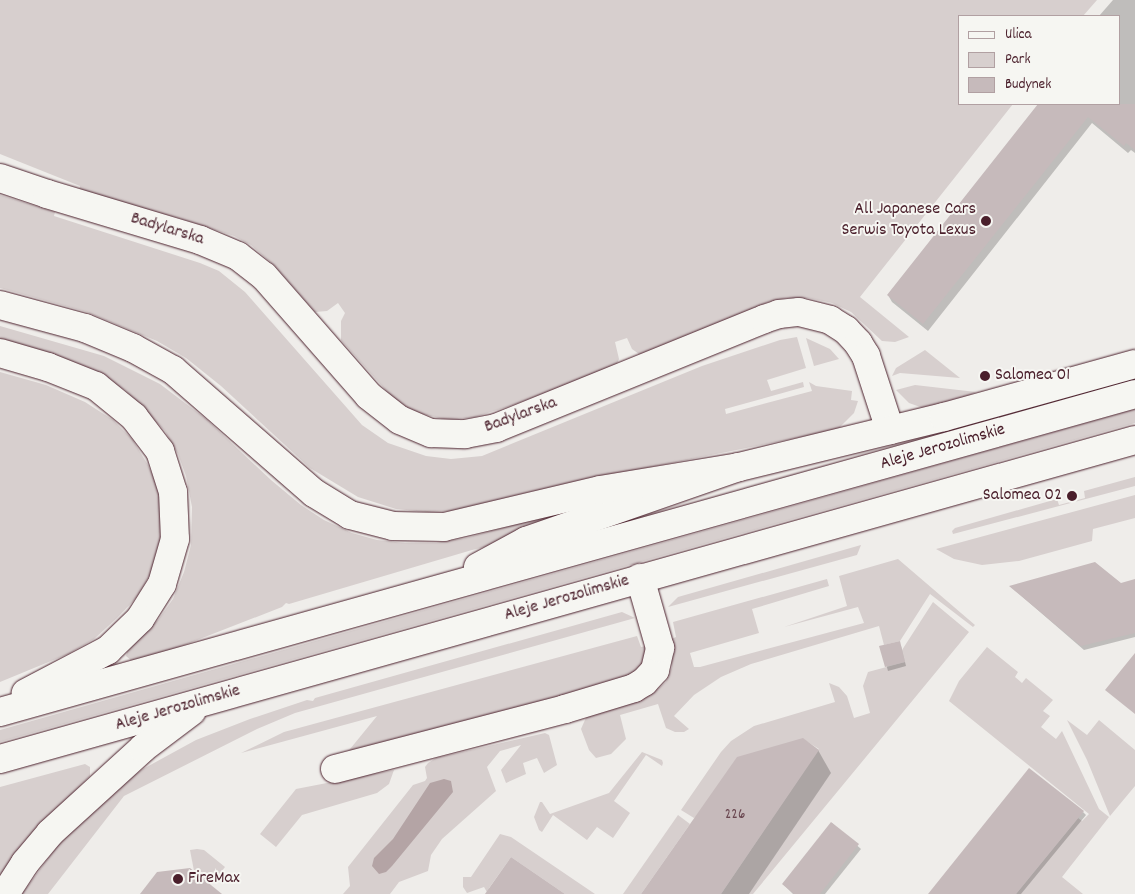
<!DOCTYPE html>
<html>
<head>
<meta charset="utf-8">
<style>
  body { margin:0 }
  #map { position:relative; width:1135px; height:894px; overflow:hidden; background:#efedea; font-family:Dekko,sans-serif }
  div>[style] { position:absolute }
  .green>* { inset:0; background:#d7cfce }
  .water>* { inset:0; background:#b4a4a5 }
  .shadow>* { inset:0; background:#0003 }
  .building>* { inset:0; background:#c6babb }
  .roads { filter:drop-shadow(0 0 1px #4a1f2b) drop-shadow(0 0 1px #4a1f2b) }
  .street>* { height:28px; margin:-14px; padding:0 14px; transform-origin:14px; border-radius:14px; background:#f6f6f2 }
  .secondary>* { height:28px; margin:-14px; padding:0 14px; transform-origin:14px; border-radius:14px; background:#f6f6f2 }
  .primary>* { height:28px; margin:-14px; padding:0 14px; transform-origin:14px; border-radius:14px; background:#f6f6f2 }
  .dots>* { width:14px; height:14px; translate:-50% -50%; box-sizing:border-box; border:2px solid #f6f6f2; border-radius:50% }
  span { translate:-50% -50%; white-space:nowrap; text-align:center; line-height:1.15; -webkit-text-stroke:4px #f6f6f2; paint-order:stroke }
  .number-label { font-size:15px; color:#69464f }
  .number-label span { -webkit-text-stroke-width:0 }
  .poi-label { font-size:18px; color:#4a1f2b }
  .right { translate:-100% -50%; text-align:right }
  .left { translate:0 -50%; text-align:left }
  .street-label { font-size:18px; color:#4a1f2b }
  .legend { position:absolute; left:958px; top:15px; width:162px; height:90px; box-sizing:border-box; background:#f6f6f2; border:1px solid #b1a0a2; margin:0; padding:6px 9px; list-style:none; font-size:15px; color:#4a1f2b }
  .legend li { display:flex; align-items:center; gap:10px; height:25px }
  .legend b { width:25px; border:1px solid #b1a0a2 }
</style>
</head>
<body>
<div id="map">
  <div class="green">
    <i style="clip-path:polygon(0 0,1097px 0,1083px 16px,959px 16px,959px 104px,1013px 104px,860px 297px,909px 337px,895px 342px,882px 341px,851px 312px,832px 303px,808px 298px,786px 298px,768px 302px,647px 356px,639px 354px,632px 349px,627px 338px,615px 342px,619px 359px,616px 366px,510px 406px,475px 417px,448px 420px,414px 412px,392px 397px,341px 340px,341px 321px,345px 313px,338px 303px,327px 311px,315px 312px,275px 266px,251px 245px,234px 236px,179px 218px,79px 193px,80px 186px,0 154px)"></i>
    <i style="clip-path:polygon(0 195px,55px 212px,54px 216px,200px 263px,219px 271px,245px 292px,362px 425px,388px 443px,426px 456px,451px 459px,482px 456px,702px 366px,780px 340px,797px 337px,806px 368px,767px 380px,771px 391px,803px 382px,804px 387px,725px 409px,726px 414px,812px 391px,809px 382px,816px 386px,852px 391px,851px 400px,858px 401px,854px 413px,838px 429px,831px 431px,636px 470px,539px 495px,533px 491px,459px 511px,427px 512px,396px 509px,358px 497px,310px 468px,221px 386px,186px 358px,157px 341px,87px 312px,0 288px)"></i>
    <i style="clip-path:polygon(0 326px,104px 356px,160px 384px,206px 419px,271px 480px,301px 505px,324px 520px,352px 533px,377px 540px,405px 543px,436px 543px,466px 538px,620px 496px,545px 532px,472px 550px,289px 604px,286px 603px,282px 607px,169px 651px,132px 661px,126px 656px,128px 649px,158px 620px,173px 599px,184px 572px,191px 545px,192px 507px,186px 476px,178px 454px,165px 431px,125px 390px,94px 373px,0 341px)"></i>
    <i style="clip-path:polygon(806px 338px,830px 349px,839px 359px,814px 366px)"></i>
    <i style="clip-path:polygon(925px 350px,960px 378px,900px 373px,892px 376px,896px 368px)"></i>
    <i style="clip-path:polygon(0 372px,46px 385px,85px 402px,113px 420px,132px 439px,148px 465px,158px 487px,161px 517px,160px 541px,152px 571px,137px 597px,117px 618px,94px 639px,68px 654px,0 682px)"></i>
    <i style="clip-path:polygon(915px 385px,976px 392px,950px 404px,923px 408px,909px 403px,896px 390px)"></i>
    <i style="clip-path:polygon(1135px 409px,1135px 423px,0 742px,0 730px)"></i>
    <i style="clip-path:polygon(1135px 477px,1135px 486px,953px 534px,952px 531px,955px 528px,1057px 499px,1059px 505px,1085px 498px,1084px 491px)"></i>
    <i style="clip-path:polygon(1135px 495px,1135px 518px,1093px 529px,1092px 541px,1019px 561px,982px 565px,954px 559px,936px 549px)"></i>
    <i style="clip-path:polygon(861px 545px,857px 555px,668px 607px,678px 597px)"></i>
    <i style="clip-path:polygon(898px 559px,975px 625px,973px 627px,930px 594px,900px 641px,884px 645px,879px 626px,751px 664px,721px 677px,694px 695px,674px 716px,689px 729px,684px 732px,675px 732px,666px 728px,658px 704px,620px 715px,626px 739px,611px 754px,596px 758px,589px 750px,581px 729px,588px 713px,653px 693px,666px 682px,672px 667px,669px 640px,676px 637px,673px 622px,827px 579px,829px 586px,752px 609px,759px 633px,690px 653px,694px 667px,700px 667px,864px 623px,858px 607px,784px 627px,847px 606px,839px 576px)"></i>
    <i style="clip-path:polygon(933px 602px,969px 632px,753px 894px,721px 894px,819px 749px,803px 739px,694px 818px,681px 810px,721px 752px,731px 741px,754px 726px,835px 702px,829px 683px,839px 687px,847px 696px,854px 718px,870px 713px,863px 686px,868px 672px,905px 662px,902px 650px)"></i>
    <i style="clip-path:polygon(622px 612px,635px 618px,295px 713px,257px 729px,124px 796px,48px 894px,22px 894px,60px 842px,110px 793px,143px 769px,196px 740px,250px 719px,307px 700px,313px 701px,315px 698px)"></i>
    <i style="clip-path:polygon(637px 636px,641px 647px,647px 646px,641px 666px,629px 678px,346px 754px,377px 716px,241px 753px,284px 732px)"></i>
    <i style="clip-path:polygon(987px 647px,1018px 672px,1015px 677px,1022px 683px,1026px 678px,1053px 700px,1043px 711px,1050px 716px,1041px 727px,1056px 739px,1062px 731px,1099px 809px,1109px 817px,1062px 877px,1083px 894px,1016px 894px,1078px 818px,1082px 821px,1089px 814px,949px 701px,959px 681px)"></i>
    <i style="clip-path:polygon(1067px 720px,1087px 735px,1099px 720px,1135px 750px,1135px 786px,1110px 816px,1087px 760px)"></i>
    <i style="clip-path:polygon(545px 733px,549px 735px,557px 765px,544px 773px,537px 758px,523px 763px,526px 774px,506px 783px,501px 770px,521px 745px,500px 751px,487px 767px,496px 791px,442px 839px,431px 855px,428px 871px,399px 882px,390px 894px,343px 894px,350px 886px,348px 867px,413px 785px,425px 781px,427px 778px,425px 767px,428px 763px,436px 758px)"></i>
    <i style="clip-path:polygon(642px 752px,662px 760px,663px 763px,662px 766px,646px 755px,614px 801px,630px 813px,613px 838px,597px 827px,587px 840px,553px 815px,542px 832px,539px 830px,534px 817px,540px 802px,542px 802px,550px 814px,609px 793px)"></i>
    <i style="clip-path:polygon(85px 764px,90px 767px,90px 776px,39px 827px,0 877px,0 787px)"></i>
    <i style="clip-path:polygon(394px 770px,389px 784px,377px 793px,302px 815px,276px 847px,260px 834px,296px 789px)"></i>
    <i style="clip-path:polygon(678px 815px,690px 824px,641px 894px,623px 894px)"></i>
    <i style="clip-path:polygon(500px 834px,511px 837px,595px 894px,565px 894px,511px 857px,489px 888px,488px 894px,484px 887px,467px 893px,463px 887px,463px 877px,471px 877px)"></i>
    <i style="clip-path:polygon(197px 849px,204px 850px,225px 867px,211px 884px,194px 871px,190px 850px)"></i>
  </div>
  <div class="water">
    <i style="clip-path:polygon(444px 779px,451px 781px,453px 792px,392px 866px,386px 872px,379px 874px,372px 866px,374px 858px,393px 839px,430px 783px)"></i>
  </div>
  <div class="shadow">
    <i style="clip-path:polygon(1113px 0,1135px 0,1135px 153px,1131px 150px,1128px 153px,1092px 123px,928px 331px,892px 302px,888px 295px,1040px 104px,1119px 104px,1119px 16px,1099px 16px)"></i>
    <i style="clip-path:polygon(1135px 581px,1135px 637px,1084px 650px,1011px 587px,1121px 585px)"></i>
    <i style="clip-path:polygon(901px 646px,906px 666px,888px 671px,881px 647px)"></i>
    <i style="clip-path:polygon(818px 750px,831px 773px,749px 894px,643px 894px)"></i>
    <i style="clip-path:polygon(1083px 812px,1086px 815px,1021px 894px,930px 894px)"></i>
    <i style="clip-path:polygon(832px 823px,861px 849px,825px 894px,793px 894px,783px 884px)"></i>
  </div>
  <div class="building">
    <i style="clip-path:polygon(1038px 104px,1135px 104px,1135px 150px,1126px 143px,1124px 146px,1088px 117px,923px 324px,887px 295px)"></i>
    <i style="clip-path:polygon(1095px 562px,1121px 583px,1135px 579px,1135px 633px,1081px 646px,1009px 586px)"></i>
    <i style="clip-path:polygon(900px 641px,905px 662px,885px 667px,879px 646px)"></i>
    <i style="clip-path:polygon(1135px 653px,1135px 714px,1105px 690px)"></i>
    <i style="clip-path:polygon(803px 738px,819px 750px,721px 894px,641px 894px,737px 757px)"></i>
    <i style="clip-path:polygon(1029px 768px,1084px 811px,1016px 894px,928px 894px)"></i>
    <i style="clip-path:polygon(831px 822px,859px 844px,820px 894px,794px 894px,782px 884px)"></i>
    <i style="clip-path:polygon(511px 857px,565px 894px,485px 894px)"></i>
    <i style="clip-path:polygon(190px 868px,222px 894px,140px 894px,157px 872px)"></i>
  </div>
  <div class="roads">
    <div class="street">
      <i style="left:0;top:178px;width:50px;rotate:18.8deg"></i>
      <i style="left:47px;top:194px;width:160px;rotate:16.7deg"></i>
      <i style="left:200px;top:240px;width:41px;rotate:22.8deg"></i>
      <i style="left:238px;top:256px;width:33px;rotate:38deg"></i>
      <i style="left:264px;top:276px;width:159px;rotate:48.8deg"></i>
      <i style="left:369px;top:396px;width:39px;rotate:38deg"></i>
      <i style="left:400px;top:420px;width:34px;rotate:23deg"></i>
      <i style="left:431px;top:433px;width:34px;rotate:2deg"></i>
      <i style="left:465px;top:434px;width:32px;rotate:-11deg"></i>
      <i style="left:496px;top:428px;width:289px;rotate:-22.1deg"></i>
      <i style="left:764px;top:319px;width:16px;rotate:-18deg"></i>
      <i style="left:779px;top:314px;width:20px;rotate:-6deg"></i>
      <i style="left:799px;top:312px;width:32px;rotate:14deg"></i>
      <i style="left:830px;top:320px;width:19px;rotate:32deg"></i>
      <i style="left:846px;top:330px;width:18px;rotate:47deg"></i>
      <i style="left:858px;top:343px;width:15px;rotate:58deg"></i>
      <i style="left:866px;top:356px;width:78px;rotate:72deg"></i>
      <i style="left:335px;top:769px;width:238px;rotate:-14.6deg"></i>
      <i style="left:565px;top:709px;width:72px;rotate:-16.9deg"></i>
      <i style="left:634px;top:688px;width:12px;rotate:-31deg"></i>
      <i style="left:644px;top:682px;width:16px;rotate:-47deg"></i>
      <i style="left:655px;top:670px;width:23px;rotate:-77deg"></i>
      <i style="left:660px;top:648px;width:73px;rotate:-105.9deg"></i>
    </div>
    <div class="secondary">
      <i style="left:0;top:353px;width:50px;rotate:16.3deg"></i>
      <i style="left:48px;top:367px;width:52px;rotate:21.6deg"></i>
      <i style="left:96px;top:386px;width:49px;rotate:39.2deg"></i>
      <i style="left:134px;top:417px;width:43px;rotate:52.6deg"></i>
      <i style="left:160px;top:451px;width:43px;rotate:72.4deg"></i>
      <i style="left:173px;top:492px;width:47px;rotate:87.6deg"></i>
      <i style="left:175px;top:539px;width:47px;rotate:106.1deg"></i>
      <i style="left:162px;top:584px;width:41px;rotate:122.2deg"></i>
      <i style="left:140px;top:619px;width:45px;rotate:135.9deg"></i>
      <i style="left:108px;top:650px;width:93px;rotate:152.3deg"></i>
      <i style="left:478px;top:567px;width:55px;rotate:-28.4deg"></i>
      <i style="left:526px;top:541px;width:225px;rotate:-19.2deg"></i>
      <i style="left:739px;top:467px;width:211px;rotate:-13.7deg"></i>
      <i style="left:944px;top:417px;width:198px;rotate:-15.5deg"></i>
      <i style="left:0;top:712px;width:1179px;rotate:-15.65deg"></i>
      <i style="left:0;top:759px;width:1179px;rotate:-15.7deg"></i>
      <i style="left:5px;top:894px;width:37px;rotate:-57deg"></i>
      <i style="left:25px;top:863px;width:39px;rotate:-50deg"></i>
      <i style="left:50px;top:833px;width:126px;rotate:-42.4deg"></i>
      <i style="left:143px;top:748px;width:61px;rotate:-37.1deg"></i>
    </div>
    <div class="primary">
      <i style="left:0;top:305px;width:88px;rotate:15.1deg"></i>
      <i style="left:85px;top:328px;width:52px;rotate:22.6deg"></i>
      <i style="left:133px;top:348px;width:46px;rotate:28.8deg"></i>
      <i style="left:173px;top:370px;width:187px;rotate:41.1deg"></i>
      <i style="left:314px;top:493px;width:42px;rotate:31.4deg"></i>
      <i style="left:350px;top:515px;width:44px;rotate:14.3deg"></i>
      <i style="left:393px;top:526px;width:51px;rotate:1.1deg"></i>
      <i style="left:444px;top:527px;width:160px;rotate:-13.3deg"></i>
      <i style="left:600px;top:490px;width:141px;rotate:-9.4deg"></i>
    </div>
  </div>
  <div class="dots">
    <i style="left:986px;top:221px;background:#4a1f2b"></i>
    <i style="left:985px;top:376px;background:#4a1f2b"></i>
    <i style="left:1072px;top:496px;background:#4a1f2b"></i>
    <i style="left:178px;top:879px;background:#4a1f2b"></i>
  </div>
  <div class="number-label">
    <span style="left:735px;top:816px">226</span>
  </div>
  <div class="poi-label">
    <span class="right" style="left:976px;top:221px">All Japanese Cars<br>Serwis Toyota Lexus</span>
    <span class="left" style="left:995px;top:376px">Salomea 01</span>
    <span class="right" style="left:1062px;top:496px">Salomea 02</span>
    <span class="left" style="left:188px;top:879px">FireMax</span>
  </div>
  <div class="street-label">
    <span style="left:167px;top:230px;rotate:17deg">Badylarska</span>
    <span style="left:521px;top:416px;rotate:-20deg">Badylarska</span>
    <span style="left:943px;top:448px;rotate:-16deg">Aleje Jerozolimskie</span>
    <span style="left:567px;top:599px;rotate:-16deg">Aleje Jerozolimskie</span>
    <span style="left:178px;top:709px;rotate:-16deg">Aleje Jerozolimskie</span>
  </div>
  <ul class="legend">
  <li><b style="height:6px;background:#f6f6f2"></b>Ulica</li>
  <li><b style="height:14px;background:#d7cfce"></b>Park</li>
  <li><b style="height:14px;background:#c6babb"></b>Budynek</li>
  </ul>
</div>
</body>
</html>
